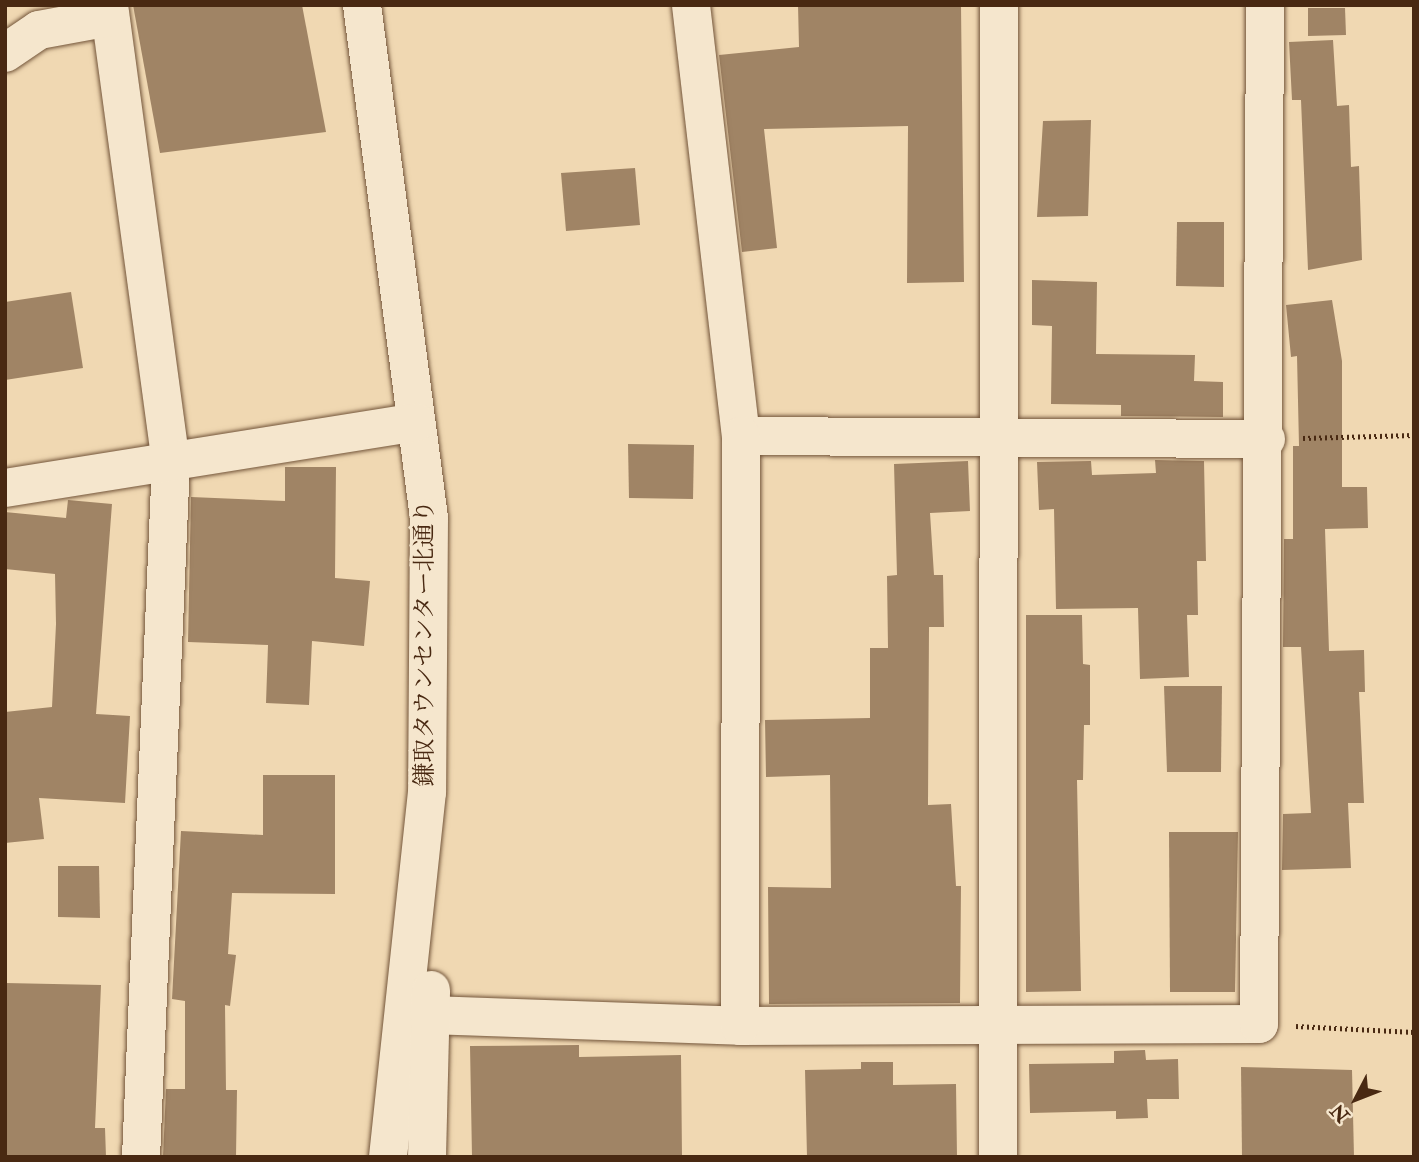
<!DOCTYPE html>
<html>
<head>
<meta charset="utf-8">
<style>
  body { margin:0 }
  #map { position:relative; width:1419px; height:1162px; overflow:hidden; background:#f0d8b2; font-family:"IM FELL Double Pica","Noto Serif JP",serif }
  div>[style] { position:absolute }
  .building>* { inset:0; background:#a08465 }
  .path>* { height:4.5px; margin-top:-2.25px; transform-origin:0; background:repeating-linear-gradient(90deg,#492912 0 2px,transparent 0 5.5px) }
  .roads { filter:drop-shadow(0 0 2px #73553a) drop-shadow(0 0 2px #73553a) }
  .minor>* { height:38px; margin:-19px; padding:0 19px; transform-origin:19px; border-radius:19px; background:#f5e6cd }
  span { translate:-50% -50%; white-space:nowrap; text-align:center; line-height:1.15; -webkit-text-stroke:6px #f5e6cd; paint-order:stroke }
  .street-label { font-size:24px; color:#492912 }
  .frame { position:absolute; inset:0; border:7px solid #492912; pointer-events:none }
  .north { position:absolute; left:1321px; top:1064px; width:70px; height:70px; -webkit-text-stroke:5px #f5e6cd; paint-order:stroke; rotate:228deg; font-size:19px; font-weight:700; line-height:28px; text-align:center; color:#492912 }
  .north::after { content:''; display:block; margin:auto; width:24px; height:32px; background:#492912; clip-path:polygon(50% 0,100% 100%,50% 72%,0 100%) }
</style>
</head>
<body>
<div id="map">
  <div class="building">
    <i style="clip-path:polygon(133px 5px,302px 5px,326px 132px,160px 153px)"></i>
    <i style="clip-path:polygon(798px 5px,961px 5px,964px 282px,907px 283px,908px 126px,764px 129px,777px 248px,742px 252px,719px 55px,799px 47px)"></i>
    <i style="clip-path:polygon(1308px 8px,1345px 8px,1346px 35px,1308px 36px)"></i>
    <i style="clip-path:polygon(1333px 40px,1337px 106px,1349px 105px,1351px 167px,1359px 166px,1362px 260px,1308px 270px,1301px 100px,1292px 100px,1289px 42px)"></i>
    <i style="clip-path:polygon(1091px 120px,1088px 216px,1037px 217px,1043px 121px)"></i>
    <i style="clip-path:polygon(635px 168px,640px 225px,566px 231px,561px 173px)"></i>
    <i style="clip-path:polygon(1177px 222px,1224px 222px,1224px 287px,1176px 286px)"></i>
    <i style="clip-path:polygon(1032px 280px,1097px 282px,1096px 354px,1195px 355px,1194px 381px,1223px 382px,1223px 417px,1121px 416px,1121px 405px,1051px 404px,1052px 326px,1032px 325px)"></i>
    <i style="clip-path:polygon(71px 292px,83px 368px,5px 380px,5px 302px)"></i>
    <i style="clip-path:polygon(1332px 300px,1342px 361px,1342px 487px,1367px 487px,1368px 528px,1325px 529px,1329px 651px,1364px 650px,1365px 692px,1359px 692px,1364px 803px,1348px 803px,1351px 868px,1282px 870px,1283px 814px,1311px 813px,1301px 647px,1283px 647px,1284px 539px,1293px 539px,1293px 446px,1299px 446px,1297px 356px,1291px 357px,1286px 305px)"></i>
    <i style="clip-path:polygon(628px 444px,694px 445px,693px 499px,629px 498px)"></i>
    <i style="clip-path:polygon(1155px 460px,1204px 461px,1206px 561px,1197px 561px,1198px 615px,1187px 615px,1189px 677px,1140px 679px,1138px 608px,1056px 609px,1054px 509px,1039px 510px,1037px 462px,1091px 461px,1092px 475px,1156px 473px)"></i>
    <i style="clip-path:polygon(968px 461px,970px 511px,930px 513px,934px 575px,943px 575px,944px 627px,929px 627px,928px 805px,951px 804px,956px 886px,961px 886px,960px 1003px,769px 1004px,768px 887px,831px 888px,830px 775px,766px 777px,765px 720px,870px 718px,870px 648px,888px 648px,887px 576px,897px 575px,894px 464px)"></i>
    <i style="clip-path:polygon(285px 467px,336px 467px,335px 578px,370px 581px,364px 646px,312px 641px,309px 705px,266px 703px,268px 645px,188px 642px,191px 497px,285px 501px)"></i>
    <i style="clip-path:polygon(68px 500px,112px 504px,96px 714px,130px 716px,125px 803px,39px 798px,44px 839px,5px 843px,5px 712px,52px 707px,56px 624px,55px 574px,5px 569px,5px 512px,66px 518px)"></i>
    <i style="clip-path:polygon(1026px 615px,1082px 615px,1083px 664px,1090px 665px,1090px 725px,1084px 725px,1083px 780px,1077px 780px,1081px 991px,1026px 992px)"></i>
    <i style="clip-path:polygon(1164px 686px,1222px 686px,1221px 772px,1167px 772px)"></i>
    <i style="clip-path:polygon(263px 775px,335px 775px,335px 894px,232px 893px,228px 954px,236px 955px,230px 1006px,225px 1005px,226px 1090px,237px 1090px,236px 1157px,163px 1157px,166px 1089px,185px 1089px,185px 1001px,172px 999px,181px 831px,263px 835px)"></i>
    <i style="clip-path:polygon(1169px 832px,1238px 832px,1235px 992px,1170px 992px)"></i>
    <i style="clip-path:polygon(58px 866px,99px 866px,100px 918px,58px 917px)"></i>
    <i style="clip-path:polygon(5px 983px,101px 985px,95px 1128px,105px 1128px,106px 1157px,5px 1157px)"></i>
    <i style="clip-path:polygon(579px 1045px,579px 1057px,681px 1055px,682px 1157px,472px 1157px,470px 1046px)"></i>
    <i style="clip-path:polygon(1145px 1050px,1146px 1060px,1178px 1059px,1179px 1099px,1147px 1099px,1148px 1118px,1116px 1119px,1116px 1111px,1030px 1113px,1029px 1064px,1114px 1063px,1114px 1051px)"></i>
    <i style="clip-path:polygon(861px 1062px,893px 1062px,893px 1085px,956px 1084px,957px 1157px,807px 1157px,805px 1070px,861px 1069px)"></i>
    <i style="clip-path:polygon(1241px 1067px,1352px 1070px,1354px 1157px,1242px 1157px)"></i>
  </div>
  <div class="path">
    <i style="left:1303px;top:438px;width:111px;rotate:-1.5deg"></i>
    <i style="left:1296px;top:1026px;width:118px;rotate:2.9deg"></i>
  </div>
  <div class="roads">
    <div class="minor">
      <i style="left:109px;top:5px;width:461px;rotate:82.3deg"></i>
      <i style="left:171px;top:462px;width:696px;rotate:92.47deg"></i>
      <i style="left:362px;top:5px;width:517px;rotate:82.56deg"></i>
      <i style="left:429px;top:518px;width:274px;rotate:90.4deg"></i>
      <i style="left:427px;top:792px;width:367px;rotate:96.1deg"></i>
      <i style="left:691px;top:5px;width:434px;rotate:83.4deg"></i>
      <i style="left:741px;top:436px;width:525px;rotate:0.33deg"></i>
      <i style="left:5px;top:53px;width:41px;rotate:-34.1deg"></i>
      <i style="left:39px;top:30px;width:72px;rotate:-10.4deg"></i>
      <i style="left:5px;top:488px;width:416px;rotate:-9.1deg"></i>
      <i style="left:429px;top:1015px;width:311px;rotate:2deg"></i>
      <i style="left:740px;top:1026px;width:519px;rotate:-0.22deg"></i>
      <i style="left:1259px;top:1024px;width:1019px;rotate:-89.66deg"></i>
      <i style="left:740px;top:1026px;width:590px;rotate:-89.9deg"></i>
      <i style="left:427px;top:1157px;width:167px;rotate:-88.6deg"></i>
      <i style="left:998px;top:1157px;width:1152px;rotate:-89.95deg"></i>
    </div>
  </div>
  <div class="street-label">
    <span style="left:425px;top:643px;rotate:-90deg">鎌取タウンセンター北通り</span>
  </div>
  <div class="frame"></div>
  <div class="north">N</div>
</div>
</body>
</html>
